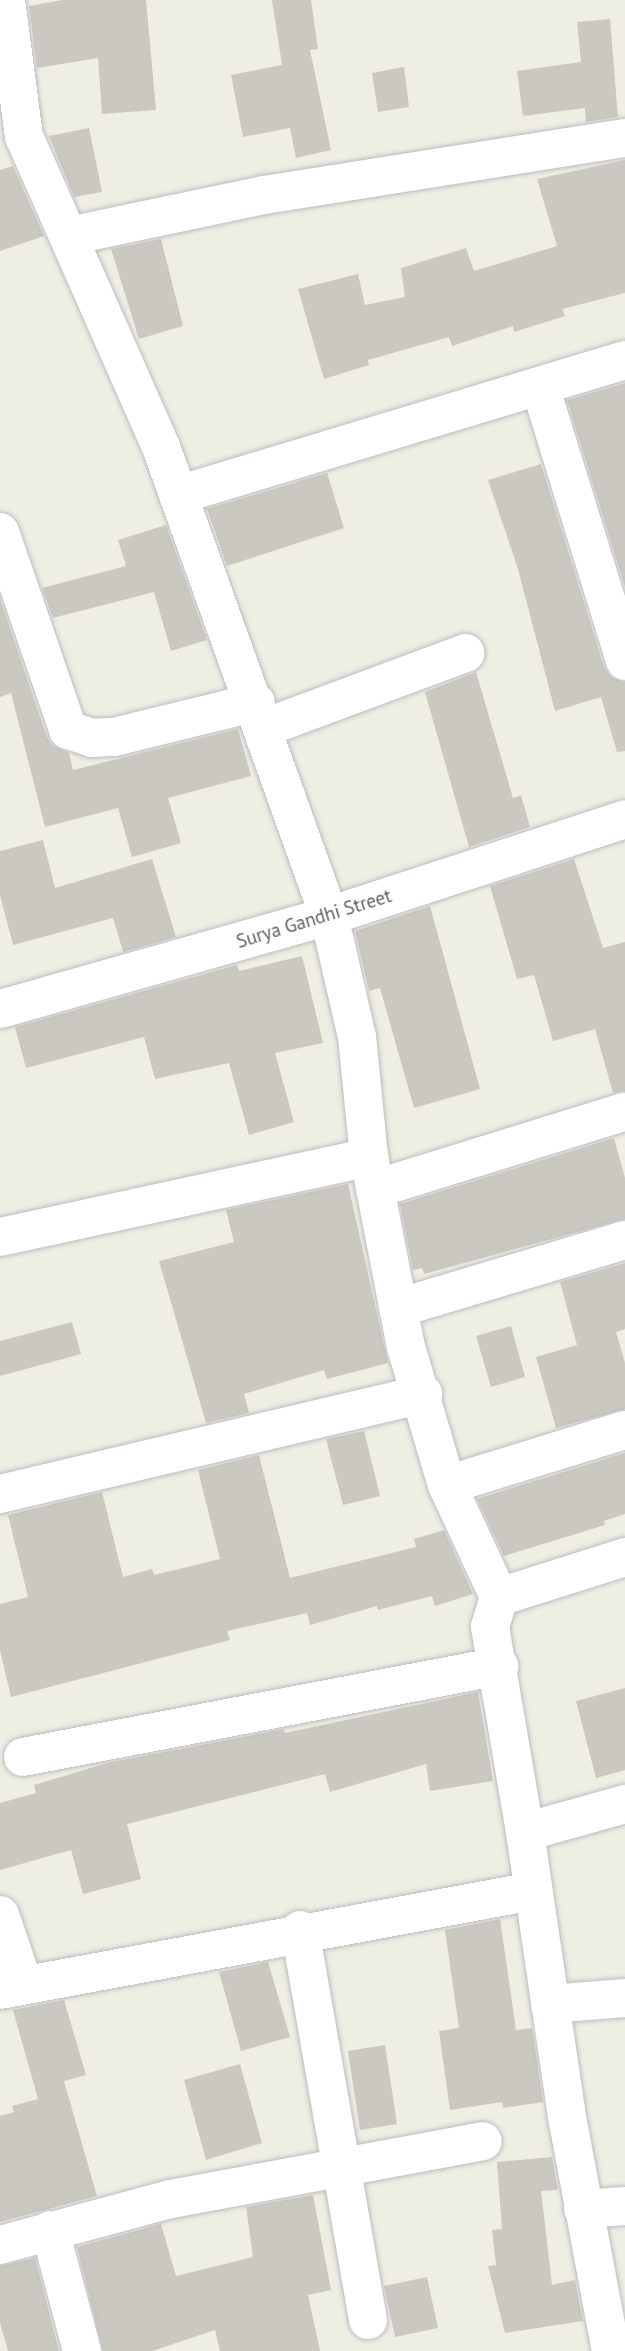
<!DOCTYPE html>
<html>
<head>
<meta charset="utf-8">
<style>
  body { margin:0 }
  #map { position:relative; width:625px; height:2351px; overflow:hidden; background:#efeee3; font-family:"PT Sans",sans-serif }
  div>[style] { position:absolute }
  .building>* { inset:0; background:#cac8c0 }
  .roads { filter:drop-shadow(0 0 2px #bbbcc3) drop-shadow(0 0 2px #bbbcc3) }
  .street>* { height:38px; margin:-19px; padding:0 19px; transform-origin:19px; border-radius:19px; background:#fff }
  span { translate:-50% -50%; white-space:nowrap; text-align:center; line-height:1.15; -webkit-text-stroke:7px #fff; paint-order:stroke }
  .street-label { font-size:19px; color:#5b5e65 }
</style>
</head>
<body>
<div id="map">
  <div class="building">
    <i style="clip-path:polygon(63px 0,146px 0,156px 110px,102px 114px,98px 58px,37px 68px,29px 6px)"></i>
    <i style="clip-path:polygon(272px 0,311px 0,318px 49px,310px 50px,331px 150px,296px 158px,290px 128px,243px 137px,231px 75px,282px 65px)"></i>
    <i style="clip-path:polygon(610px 19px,618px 117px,586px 122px,585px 108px,523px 116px,517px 71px,581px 62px,577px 22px)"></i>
    <i style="clip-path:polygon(404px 67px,409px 107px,378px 112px,372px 73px)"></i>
    <i style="clip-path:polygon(89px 128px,102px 192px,74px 197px,49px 136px)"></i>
    <i style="clip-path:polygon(625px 160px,625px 293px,562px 309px,565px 316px,514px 332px,513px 326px,452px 346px,449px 337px,368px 360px,369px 365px,324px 379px,298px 289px,358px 274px,365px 305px,405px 297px,401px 268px,466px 248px,474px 271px,557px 246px,537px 179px)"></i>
    <i style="clip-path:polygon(13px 166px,44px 236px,0 251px,0 170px)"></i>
    <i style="clip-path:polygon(161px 239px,183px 326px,139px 339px,111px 249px)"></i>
    <i style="clip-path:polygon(625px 383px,625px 587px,567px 400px)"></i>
    <i style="clip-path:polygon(541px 464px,604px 667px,611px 677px,625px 682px,625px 751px,617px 752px,601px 697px,555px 711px,518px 569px,488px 480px)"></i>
    <i style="clip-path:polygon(327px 473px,344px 528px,227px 566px,207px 509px)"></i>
    <i style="clip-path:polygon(166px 525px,207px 640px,171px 651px,154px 592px,53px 618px,42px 588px,126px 566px,118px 540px)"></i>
    <i style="clip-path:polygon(0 599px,47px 737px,53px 746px,69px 753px,73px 770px,238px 729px,251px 776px,168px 798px,181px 843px,132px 857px,118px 808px,45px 827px,11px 693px,0 697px)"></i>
    <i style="clip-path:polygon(476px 672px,513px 798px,521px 795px,530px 827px,469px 847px,425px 692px)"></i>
    <i style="clip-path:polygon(43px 840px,55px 888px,152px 859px,176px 937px,123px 952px,113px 918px,13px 945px,0 895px,0 851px)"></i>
    <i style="clip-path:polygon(574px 859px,603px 948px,625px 942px,625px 1091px,613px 1093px,595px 1029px,553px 1041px,534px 975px,517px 979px,490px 886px)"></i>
    <i style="clip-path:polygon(430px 906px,480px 1089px,414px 1108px,380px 988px,369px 991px,355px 931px)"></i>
    <i style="clip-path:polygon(302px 956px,323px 1043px,275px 1053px,294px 1122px,249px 1135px,229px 1063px,155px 1079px,144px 1037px,26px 1068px,15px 1027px,237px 965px,239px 971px)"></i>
    <i style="clip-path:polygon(614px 1138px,625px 1178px,625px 1219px,424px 1274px,422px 1268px,413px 1270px,400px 1204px)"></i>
    <i style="clip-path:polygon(348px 1184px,388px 1363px,327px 1379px,324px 1370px,244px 1394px,249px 1413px,206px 1423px,159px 1261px,234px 1242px,226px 1210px)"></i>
    <i style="clip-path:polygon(625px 1263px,625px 1329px,616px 1332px,625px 1363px,625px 1409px,556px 1428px,536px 1357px,577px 1345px,560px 1282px)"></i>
    <i style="clip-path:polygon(72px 1322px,81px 1354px,0 1376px,0 1341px)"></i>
    <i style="clip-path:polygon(511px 1326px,525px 1377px,491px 1387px,476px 1336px)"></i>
    <i style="clip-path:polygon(364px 1431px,380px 1496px,343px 1505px,326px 1439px)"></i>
    <i style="clip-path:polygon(625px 1453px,625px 1514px,604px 1521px,605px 1525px,504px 1556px,477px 1499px)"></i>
    <i style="clip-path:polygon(259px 1455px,290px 1578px,416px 1547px,414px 1539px,444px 1530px,473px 1594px,435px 1606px,432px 1596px,378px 1610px,377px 1606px,310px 1625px,307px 1613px,227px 1631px,230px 1640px,11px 1697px,0 1650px,0 1604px,28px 1597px,8px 1515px,102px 1492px,123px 1577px,152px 1569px,154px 1575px,220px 1559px,198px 1470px)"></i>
    <i style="clip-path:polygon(625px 1688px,625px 1770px,596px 1778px,576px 1701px)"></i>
    <i style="clip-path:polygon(478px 1692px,493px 1781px,430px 1791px,426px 1764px,330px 1792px,325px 1774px,127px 1824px,141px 1879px,83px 1894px,71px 1850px,0 1870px,0 1803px,36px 1793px,34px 1785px,107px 1763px,284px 1729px,285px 1733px)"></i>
    <i style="clip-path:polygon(500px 1919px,516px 2030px,532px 2028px,543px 2102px,503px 2108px,502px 2102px,450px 2110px,439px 2031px,459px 2028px,445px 1930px)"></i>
    <i style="clip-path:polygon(268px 1962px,290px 2037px,241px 2051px,219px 1972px)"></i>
    <i style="clip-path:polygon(64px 2000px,86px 2075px,64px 2081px,97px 2196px,0 2222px,0 2116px,14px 2112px,12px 2106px,38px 2099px,13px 2010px)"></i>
    <i style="clip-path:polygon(385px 2045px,397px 2124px,360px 2130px,348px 2051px)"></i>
    <i style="clip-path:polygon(240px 2064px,262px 2143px,206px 2160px,184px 2080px)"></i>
    <i style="clip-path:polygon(552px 2157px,558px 2190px,541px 2191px,552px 2285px,575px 2280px,583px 2321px,505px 2333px,488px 2266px,496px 2265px,492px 2230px,502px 2229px,497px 2162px)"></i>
    <i style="clip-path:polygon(313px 2195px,331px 2290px,308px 2295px,320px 2351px,220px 2351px,215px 2330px,152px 2351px,103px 2351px,77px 2247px,161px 2224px,176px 2276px,253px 2257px,246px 2207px)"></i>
    <i style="clip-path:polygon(35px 2258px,59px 2351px,8px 2351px,0 2323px,0 2266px)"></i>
    <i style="clip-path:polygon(427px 2277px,438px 2328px,395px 2337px,384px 2286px)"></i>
  </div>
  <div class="roads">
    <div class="street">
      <i style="left:69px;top:236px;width:199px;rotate:-11.9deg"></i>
      <i style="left:264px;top:195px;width:365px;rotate:-9deg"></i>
      <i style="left:540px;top:386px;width:288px;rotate:72.8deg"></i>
      <i style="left:178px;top:495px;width:467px;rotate:-16.8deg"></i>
      <i style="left:0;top:532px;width:209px;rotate:71deg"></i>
      <i style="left:68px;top:730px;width:25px;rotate:18deg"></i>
      <i style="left:92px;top:738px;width:22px;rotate:-3deg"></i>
      <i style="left:114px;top:737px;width:146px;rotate:-13.8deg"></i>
      <i style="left:264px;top:728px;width:215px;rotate:-20.4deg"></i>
      <i style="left:0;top:1009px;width:342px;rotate:-15.8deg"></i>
      <i style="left:329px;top:916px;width:311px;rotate:-18.1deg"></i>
      <i style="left:369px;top:1157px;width:194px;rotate:79deg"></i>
      <i style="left:406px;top:1347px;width:144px;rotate:73.5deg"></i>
      <i style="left:447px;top:1485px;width:123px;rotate:65.1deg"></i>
      <i style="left:499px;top:1597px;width:132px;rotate:-17.6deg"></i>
      <i style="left:375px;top:1189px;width:261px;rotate:-17.2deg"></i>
      <i style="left:0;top:1237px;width:378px;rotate:-12.2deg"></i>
      <i style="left:369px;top:1157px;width:121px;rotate:-95.7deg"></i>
      <i style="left:357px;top:1037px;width:124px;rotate:-103deg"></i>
      <i style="left:329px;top:916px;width:498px;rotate:-109.7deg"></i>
      <i style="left:161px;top:447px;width:339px;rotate:-113.8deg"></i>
      <i style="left:24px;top:137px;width:138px;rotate:-97.5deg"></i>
      <i style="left:398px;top:1308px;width:237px;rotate:-16.7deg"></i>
      <i style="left:447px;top:1485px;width:186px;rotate:-17.2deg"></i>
      <i style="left:0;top:1494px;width:435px;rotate:-13.3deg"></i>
      <i style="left:499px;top:1597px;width:31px;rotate:107deg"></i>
      <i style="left:490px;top:1627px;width:208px;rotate:80.3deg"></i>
      <i style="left:525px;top:1832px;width:104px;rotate:-15.6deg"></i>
      <i style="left:23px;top:1757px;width:485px;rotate:-10.8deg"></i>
      <i style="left:525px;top:1832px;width:293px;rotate:81.6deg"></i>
      <i style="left:568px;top:2122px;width:233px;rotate:79.4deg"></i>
      <i style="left:0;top:1915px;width:74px;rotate:71.1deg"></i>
      <i style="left:300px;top:1930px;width:396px;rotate:80.1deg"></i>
      <i style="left:0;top:1990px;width:542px;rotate:-10.52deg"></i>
      <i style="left:550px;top:2004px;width:75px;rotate:-4.6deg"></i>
      <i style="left:583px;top:2209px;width:42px;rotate:-4.1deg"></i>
      <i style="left:50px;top:2230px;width:125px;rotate:75.2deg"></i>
      <i style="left:0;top:2245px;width:177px;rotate:-15.1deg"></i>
      <i style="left:171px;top:2199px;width:317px;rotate:-10.5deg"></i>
    </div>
  </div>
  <div class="street-label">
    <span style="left:314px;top:919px;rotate:-17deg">Surya Gandhi Street</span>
  </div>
</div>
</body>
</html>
